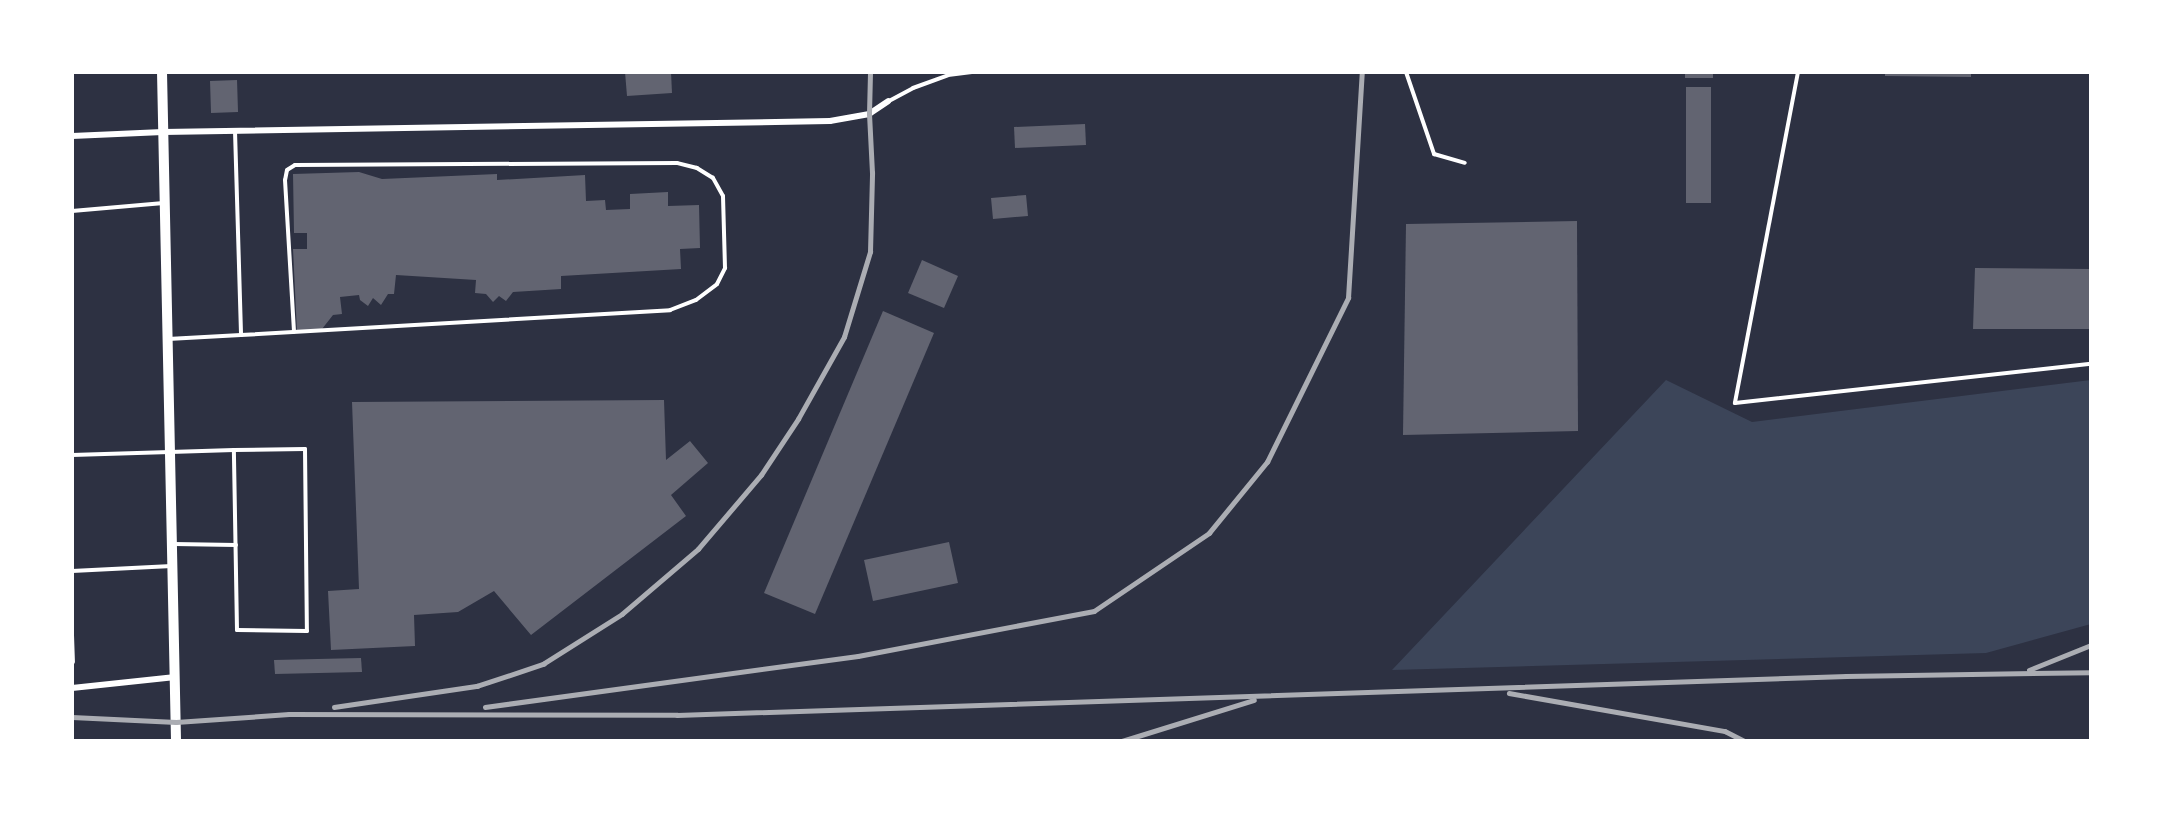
<!DOCTYPE html>
<html>
<head>
<meta charset="utf-8">
<style>
  body { margin:0 }
  #map { position:relative; width:2163px; height:813px; overflow:hidden; background:#2d3142; font-family:"DM Sans",sans-serif }
  div>[style] { position:absolute }
  .green>* { inset:0; background:#3c4559 }
  .building>* { inset:0; background:#626471 }
  .service>* { height:4px; margin:-2px; padding:0 2px; transform-origin:2px; border-radius:2px; background:#fff }
  .minor>* { height:6px; margin:-3px; padding:0 3px; transform-origin:3px; border-radius:3px; background:#fff }
  .secondary>* { height:10px; margin:-5px; padding:0 5px; transform-origin:5px; border-radius:5px; background:#fff }
  .rail>* { height:4.5px; margin:-2.25px; padding:0 2.25px; transform-origin:2.25px; border-radius:2.25px; background:#abadb3 }
  span { translate:-50% -50%; white-space:nowrap; text-align:center; line-height:1.15; -webkit-text-stroke:6px #fff; paint-order:stroke }
  .frame { position:absolute; inset:0; border:74px solid #fff; pointer-events:none }
</style>
</head>
<body>
<div id="map">
  <div class="green">
    <i style="clip-path:polygon(1666px 380px,1752px 422px,2091px 380px,2091px 624px,1986px 653px,1392px 670px)"></i>
  </div>
  <div class="building">
    <i style="clip-path:polygon(625px 72px,671px 72px,672px 93px,627px 96px)"></i>
    <i style="clip-path:polygon(1685px 72px,1713px 72px,1713px 78px,1685px 78px)"></i>
    <i style="clip-path:polygon(1885px 72px,1971px 72px,1971px 77px,1885px 76px)"></i>
    <i style="clip-path:polygon(237px 80px,238px 112px,211px 113px,210px 81px)"></i>
    <i style="clip-path:polygon(1686px 87px,1711px 87px,1711px 203px,1686px 203px)"></i>
    <i style="clip-path:polygon(1085px 124px,1086px 145px,1015px 148px,1014px 127px)"></i>
    <i style="clip-path:polygon(359px 172px,382px 179px,497px 174px,497px 180px,585px 175px,586px 201px,605px 200px,606px 210px,630px 209px,630px 194px,668px 192px,668px 206px,699px 205px,700px 248px,680px 249px,681px 269px,561px 276px,561px 289px,513px 292px,506px 301px,499px 296px,493px 302px,486px 294px,475px 293px,476px 280px,396px 275px,394px 294px,388px 294px,381px 305px,373px 298px,368px 306px,360px 300px,359px 295px,340px 297px,342px 314px,333px 315px,322px 329px,297px 332px,293px 249px,307px 249px,307px 233px,294px 233px,293px 174px)"></i>
    <i style="clip-path:polygon(1026px 195px,1028px 216px,993px 219px,991px 198px)"></i>
    <i style="clip-path:polygon(1577px 221px,1578px 431px,1403px 435px,1406px 224px)"></i>
    <i style="clip-path:polygon(922px 260px,958px 276px,944px 308px,908px 293px)"></i>
    <i style="clip-path:polygon(1975px 268px,2091px 269px,2089px 329px,1973px 329px)"></i>
    <i style="clip-path:polygon(883px 311px,934px 333px,815px 614px,764px 593px)"></i>
    <i style="clip-path:polygon(664px 400px,666px 460px,690px 441px,708px 463px,671px 495px,686px 516px,531px 635px,494px 591px,458px 612px,414px 615px,415px 646px,331px 650px,328px 591px,359px 589px,352px 402px)"></i>
    <i style="clip-path:polygon(949px 542px,958px 583px,873px 601px,864px 560px)"></i>
    <i style="clip-path:polygon(361px 658px,362px 672px,275px 674px,274px 660px)"></i>
  </div>
  <div class="service">
    <i style="left:1406px;top:72px;width:87px;rotate:71.1deg"></i>
    <i style="left:1434px;top:154px;width:32px;rotate:16deg"></i>
    <i style="left:1798px;top:72px;width:337px;rotate:100.8deg"></i>
    <i style="left:1735px;top:403px;width:358px;rotate:-6.3deg"></i>
    <i style="left:889px;top:101px;width:27px;rotate:-28deg"></i>
    <i style="left:913px;top:88px;width:37px;rotate:-20deg"></i>
    <i style="left:948px;top:75px;width:26px;rotate:-7deg"></i>
    <i style="left:235px;top:131px;width:204px;rotate:88.3deg"></i>
    <i style="left:72px;top:211px;width:92px;rotate:-5deg"></i>
    <i style="left:168px;top:339px;width:73px;rotate:-3.1deg"></i>
    <i style="left:241px;top:335px;width:430px;rotate:-3.3deg"></i>
    <i style="left:670px;top:310px;width:28px;rotate:-21deg"></i>
    <i style="left:696px;top:300px;width:26px;rotate:-37deg"></i>
    <i style="left:717px;top:284px;width:18px;rotate:-63deg"></i>
    <i style="left:725px;top:268px;width:72px;rotate:-91.6deg"></i>
    <i style="left:723px;top:196px;width:21px;rotate:-119deg"></i>
    <i style="left:713px;top:178px;width:19px;rotate:-148deg"></i>
    <i style="left:697px;top:168px;width:21px;rotate:-166deg"></i>
    <i style="left:677px;top:163px;width:382px;rotate:179.7deg"></i>
    <i style="left:295px;top:165px;width:9px;rotate:148deg"></i>
    <i style="left:287px;top:170px;width:10px;rotate:101deg"></i>
    <i style="left:285px;top:180px;width:152px;rotate:86.6deg"></i>
    <i style="left:72px;top:455px;width:98px;rotate:-1.8deg"></i>
    <i style="left:170px;top:452px;width:64px;rotate:-1.8deg"></i>
    <i style="left:234px;top:450px;width:71px;rotate:-0.8deg"></i>
    <i style="left:305px;top:449px;width:182px;rotate:89.4deg"></i>
    <i style="left:307px;top:631px;width:70px;rotate:-179.2deg"></i>
    <i style="left:237px;top:630px;width:180px;rotate:-91deg"></i>
    <i style="left:174px;top:544px;width:62px;rotate:0.9deg"></i>
    <i style="left:72px;top:571px;width:100px;rotate:-2.9deg"></i>
    <i style="left:72px;top:635px;width:27px;rotate:88deg"></i>
  </div>
  <div class="minor">
    <i style="left:72px;top:136px;width:91px;rotate:-2.5deg"></i>
    <i style="left:163px;top:132px;width:667px;rotate:-0.94deg"></i>
    <i style="left:830px;top:121px;width:40px;rotate:-10deg"></i>
    <i style="left:869px;top:114px;width:23px;rotate:-34deg"></i>
    <i style="left:72px;top:688px;width:104px;rotate:-6.1deg"></i>
  </div>
  <div class="secondary">
    <i style="left:162px;top:72px;width:669px;rotate:88.8deg"></i>
  </div>
  <div class="rail">
    <i style="left:2029px;top:670px;width:67px;rotate:-22deg"></i>
    <i style="left:1509px;top:693px;width:219px;rotate:10deg"></i>
    <i style="left:1725px;top:731px;width:22px;rotate:27deg"></i>
    <i style="left:334px;top:707px;width:145px;rotate:-8.4deg"></i>
    <i style="left:477px;top:686px;width:70px;rotate:-18.4deg"></i>
    <i style="left:543px;top:664px;width:93px;rotate:-32.3deg"></i>
    <i style="left:622px;top:614px;width:100px;rotate:-40.5deg"></i>
    <i style="left:698px;top:549px;width:97px;rotate:-49.6deg"></i>
    <i style="left:761px;top:475px;width:67px;rotate:-56.5deg"></i>
    <i style="left:798px;top:419px;width:94px;rotate:-60.7deg"></i>
    <i style="left:844px;top:337px;width:89px;rotate:-73deg"></i>
    <i style="left:870px;top:252px;width:79px;rotate:-88.5deg"></i>
    <i style="left:872px;top:173px;width:59px;rotate:-92.9deg"></i>
    <i style="left:869px;top:114px;width:42px;rotate:-88.6deg"></i>
    <i style="left:485px;top:707px;width:376px;rotate:-7.8deg"></i>
    <i style="left:858px;top:656px;width:240px;rotate:-10.8deg"></i>
    <i style="left:1094px;top:611px;width:139px;rotate:-34.1deg"></i>
    <i style="left:1209px;top:533px;width:92px;rotate:-50.8deg"></i>
    <i style="left:1267px;top:462px;width:183px;rotate:-63.7deg"></i>
    <i style="left:1348px;top:298px;width:226px;rotate:-86.5deg"></i>
    <i style="left:72px;top:717px;width:104px;rotate:2.8deg"></i>
    <i style="left:176px;top:722px;width:113px;rotate:-4deg"></i>
    <i style="left:289px;top:714px;width:388px;rotate:0.1deg"></i>
    <i style="left:677px;top:715px;width:1170px;rotate:-1.91deg"></i>
    <i style="left:1846px;top:676px;width:245px;rotate:-0.9deg"></i>
    <i style="left:1122px;top:741px;width:138px;rotate:-17.3deg"></i>
  </div>
  <div class="frame"></div>
</div>
</body>
</html>
